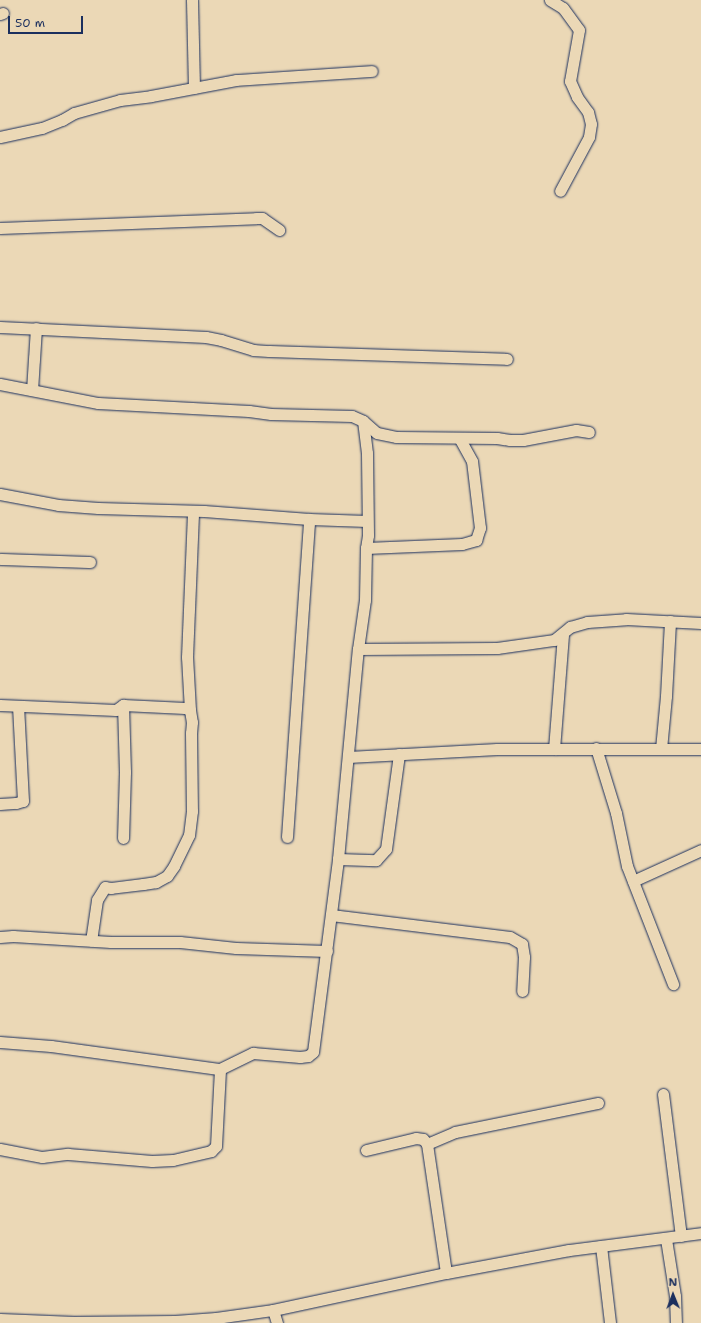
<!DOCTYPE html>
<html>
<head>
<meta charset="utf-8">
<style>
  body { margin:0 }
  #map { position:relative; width:701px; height:1323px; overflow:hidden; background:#ebd8b6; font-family:"Shantell Sans",sans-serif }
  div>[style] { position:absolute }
  .roads { filter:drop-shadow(0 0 1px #1b2f5e) drop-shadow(0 0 1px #1b2f5e) }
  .minor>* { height:11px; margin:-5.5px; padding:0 5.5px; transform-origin:5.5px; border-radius:5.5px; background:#ebd8b6 }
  span { translate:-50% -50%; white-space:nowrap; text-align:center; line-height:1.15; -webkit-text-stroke:4px #ebd8b6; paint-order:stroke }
  .north { position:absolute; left:653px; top:1275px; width:40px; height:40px; -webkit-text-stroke:3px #ebd8b6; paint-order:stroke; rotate:359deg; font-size:11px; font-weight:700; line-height:16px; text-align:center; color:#1b2f5e }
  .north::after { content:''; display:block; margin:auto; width:14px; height:18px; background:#1b2f5e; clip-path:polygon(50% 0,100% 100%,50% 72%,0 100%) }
  .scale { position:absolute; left:8px; top:16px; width:75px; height:18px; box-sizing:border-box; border:2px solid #1b2f5e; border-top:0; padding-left:5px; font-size:12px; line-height:14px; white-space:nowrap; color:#1b2f5e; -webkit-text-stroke:3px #ebd8b6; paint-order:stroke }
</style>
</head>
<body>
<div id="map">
  <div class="roads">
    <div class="minor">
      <i style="left:192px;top:0;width:88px;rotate:88.7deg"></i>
      <i style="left:550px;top:0;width:15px;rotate:32deg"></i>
      <i style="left:563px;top:8px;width:27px;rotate:54deg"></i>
      <i style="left:579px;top:30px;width:52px;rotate:100deg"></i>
      <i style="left:570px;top:81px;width:17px;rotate:66deg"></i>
      <i style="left:577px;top:97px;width:19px;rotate:54deg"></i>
      <i style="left:588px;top:112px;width:12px;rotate:76deg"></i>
      <i style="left:591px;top:124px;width:13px;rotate:99deg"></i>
      <i style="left:589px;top:137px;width:61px;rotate:118.2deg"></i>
      <i style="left:0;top:14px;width:3px;rotate:-18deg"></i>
      <i style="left:0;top:137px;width:43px;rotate:-12.1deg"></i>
      <i style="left:42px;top:128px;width:22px;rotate:-22deg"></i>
      <i style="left:62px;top:120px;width:14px;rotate:-30deg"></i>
      <i style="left:74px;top:113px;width:48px;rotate:-15.8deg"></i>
      <i style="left:120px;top:100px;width:31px;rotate:-7deg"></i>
      <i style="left:151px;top:96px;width:86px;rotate:-10.7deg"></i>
      <i style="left:236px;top:80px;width:136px;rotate:-3.8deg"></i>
      <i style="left:0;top:228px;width:256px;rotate:-2.2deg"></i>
      <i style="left:256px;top:218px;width:6px"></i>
      <i style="left:262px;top:218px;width:21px;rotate:35deg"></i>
      <i style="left:0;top:327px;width:206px;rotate:2.8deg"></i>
      <i style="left:206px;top:337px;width:15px;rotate:11deg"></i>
      <i style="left:221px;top:340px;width:34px;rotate:17deg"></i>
      <i style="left:253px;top:350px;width:16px;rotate:4deg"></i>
      <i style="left:269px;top:351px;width:238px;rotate:1.9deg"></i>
      <i style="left:0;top:384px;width:100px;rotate:11deg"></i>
      <i style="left:98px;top:403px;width:151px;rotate:3deg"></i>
      <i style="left:249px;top:411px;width:22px;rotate:8deg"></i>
      <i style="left:271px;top:414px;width:81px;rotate:1.4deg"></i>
      <i style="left:352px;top:416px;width:12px;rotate:24deg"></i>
      <i style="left:363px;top:421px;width:18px;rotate:41deg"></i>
      <i style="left:377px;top:433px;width:19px;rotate:12deg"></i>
      <i style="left:396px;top:437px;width:101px;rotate:0.6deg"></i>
      <i style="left:497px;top:438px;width:13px;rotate:9deg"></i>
      <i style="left:510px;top:440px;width:13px"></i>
      <i style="left:523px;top:440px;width:54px;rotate:-10.7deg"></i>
      <i style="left:576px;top:430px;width:13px;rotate:9deg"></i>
      <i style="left:32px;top:390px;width:62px;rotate:-86.3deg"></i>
      <i style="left:0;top:494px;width:59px;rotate:10.7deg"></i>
      <i style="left:58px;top:505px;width:40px;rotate:4.3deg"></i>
      <i style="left:98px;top:508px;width:106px;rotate:1.6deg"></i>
      <i style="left:204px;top:511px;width:105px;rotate:4.4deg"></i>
      <i style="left:309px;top:519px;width:58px;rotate:2deg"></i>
      <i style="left:366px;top:548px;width:96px;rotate:-2.4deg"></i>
      <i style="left:462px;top:544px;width:15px;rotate:-16deg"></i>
      <i style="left:476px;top:540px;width:13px;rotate:-72deg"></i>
      <i style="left:480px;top:528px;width:67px;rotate:-96.8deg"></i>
      <i style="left:472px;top:461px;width:25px;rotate:-119deg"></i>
      <i style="left:0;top:559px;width:90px;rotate:1.9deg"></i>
      <i style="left:358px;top:649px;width:139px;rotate:-0.4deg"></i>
      <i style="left:497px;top:648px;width:58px;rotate:-8deg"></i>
      <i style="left:554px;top:640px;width:21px;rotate:-39deg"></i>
      <i style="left:570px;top:627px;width:18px;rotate:-16deg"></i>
      <i style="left:587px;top:622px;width:39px;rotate:-4deg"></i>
      <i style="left:626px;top:619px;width:75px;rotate:3.1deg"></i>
      <i style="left:0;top:705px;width:116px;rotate:2.5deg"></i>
      <i style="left:116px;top:710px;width:9px;rotate:-36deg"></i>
      <i style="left:123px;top:705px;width:62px;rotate:2.8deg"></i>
      <i style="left:185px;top:708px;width:5px;rotate:22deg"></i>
      <i style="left:190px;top:710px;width:12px;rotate:81deg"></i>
      <i style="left:192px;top:722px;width:11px;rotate:95deg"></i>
      <i style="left:191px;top:733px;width:78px;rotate:89.3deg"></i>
      <i style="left:192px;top:811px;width:24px;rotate:97deg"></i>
      <i style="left:189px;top:835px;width:34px;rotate:116deg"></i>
      <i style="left:174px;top:866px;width:12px;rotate:125deg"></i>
      <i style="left:167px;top:876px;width:13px;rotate:151deg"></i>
      <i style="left:156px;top:882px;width:13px;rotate:171deg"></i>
      <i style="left:143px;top:884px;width:32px;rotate:173deg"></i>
      <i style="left:111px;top:888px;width:6px;rotate:-171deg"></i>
      <i style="left:105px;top:887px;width:15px;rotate:122deg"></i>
      <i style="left:97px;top:900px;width:41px;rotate:98.3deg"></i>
      <i style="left:123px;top:705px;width:67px;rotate:88.3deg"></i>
      <i style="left:125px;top:772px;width:66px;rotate:91.7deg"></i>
      <i style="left:190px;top:710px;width:53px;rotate:-93.2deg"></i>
      <i style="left:187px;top:657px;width:146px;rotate:-87.6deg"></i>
      <i style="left:596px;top:748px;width:68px;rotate:72.9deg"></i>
      <i style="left:616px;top:813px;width:54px;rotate:78.3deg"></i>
      <i style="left:627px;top:866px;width:127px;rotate:68.7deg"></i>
      <i style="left:554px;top:749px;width:115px;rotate:-85.5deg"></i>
      <i style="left:661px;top:749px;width:40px"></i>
      <i style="left:348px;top:757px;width:149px;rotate:-3.1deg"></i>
      <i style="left:497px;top:749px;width:164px"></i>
      <i style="left:661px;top:749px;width:53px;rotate:-84.6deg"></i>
      <i style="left:666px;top:696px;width:75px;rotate:-86.9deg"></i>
      <i style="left:0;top:804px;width:16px;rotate:-4deg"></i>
      <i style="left:16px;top:803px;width:7px;rotate:-16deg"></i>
      <i style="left:23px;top:801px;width:95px;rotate:-93deg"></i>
      <i style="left:287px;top:837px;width:319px;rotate:-86deg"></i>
      <i style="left:338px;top:859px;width:38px;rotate:2deg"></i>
      <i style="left:376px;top:860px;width:15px;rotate:-48deg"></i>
      <i style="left:386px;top:849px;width:96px;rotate:-82.2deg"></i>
      <i style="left:633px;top:881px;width:75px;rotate:-24.5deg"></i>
      <i style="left:331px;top:915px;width:180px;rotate:7deg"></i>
      <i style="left:510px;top:937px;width:14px;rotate:30deg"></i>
      <i style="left:522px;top:944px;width:13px;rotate:81deg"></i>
      <i style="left:524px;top:957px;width:34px;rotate:93deg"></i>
      <i style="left:0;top:937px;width:13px;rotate:-4deg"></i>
      <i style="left:13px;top:936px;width:98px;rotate:3.5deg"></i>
      <i style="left:111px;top:942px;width:69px"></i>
      <i style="left:180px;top:942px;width:56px;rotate:6.1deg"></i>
      <i style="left:236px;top:948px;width:91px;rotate:1.9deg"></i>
      <i style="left:0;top:1042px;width:51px;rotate:4.5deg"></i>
      <i style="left:51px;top:1046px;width:171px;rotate:7.8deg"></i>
      <i style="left:663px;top:1094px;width:143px;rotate:82.8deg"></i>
      <i style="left:427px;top:1144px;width:30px;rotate:-23deg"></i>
      <i style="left:455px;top:1132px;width:146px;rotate:-11.5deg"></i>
      <i style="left:0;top:1149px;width:43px;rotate:10.8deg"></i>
      <i style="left:42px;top:1157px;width:26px;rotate:-7deg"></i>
      <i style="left:68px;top:1154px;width:84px;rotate:4.8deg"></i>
      <i style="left:152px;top:1161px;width:21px;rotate:-3deg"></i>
      <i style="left:173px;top:1160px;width:39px;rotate:-13deg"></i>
      <i style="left:211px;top:1151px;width:7px;rotate:-45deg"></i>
      <i style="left:216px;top:1146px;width:77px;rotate:-87deg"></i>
      <i style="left:220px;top:1069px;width:37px;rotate:-26deg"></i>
      <i style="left:253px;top:1053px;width:47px;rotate:4.9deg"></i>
      <i style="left:300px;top:1057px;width:8px;rotate:-7deg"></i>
      <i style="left:308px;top:1056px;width:6px;rotate:-39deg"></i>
      <i style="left:313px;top:1052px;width:195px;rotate:-82.6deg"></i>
      <i style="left:338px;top:859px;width:211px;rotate:-84.6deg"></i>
      <i style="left:358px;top:649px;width:49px;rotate:-81.9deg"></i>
      <i style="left:365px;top:600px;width:52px;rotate:-88.9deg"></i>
      <i style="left:366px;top:548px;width:13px;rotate:-81deg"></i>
      <i style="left:368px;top:535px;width:82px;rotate:-90.7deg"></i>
      <i style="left:367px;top:453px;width:32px;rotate:-97deg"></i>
      <i style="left:366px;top:1150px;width:51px;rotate:-13.5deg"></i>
      <i style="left:416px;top:1138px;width:7px;rotate:8deg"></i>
      <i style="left:423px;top:1139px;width:6px;rotate:51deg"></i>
      <i style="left:427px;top:1144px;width:130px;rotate:81.6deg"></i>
      <i style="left:666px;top:1239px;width:58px;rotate:81deg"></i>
      <i style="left:675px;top:1296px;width:27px;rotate:88deg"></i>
      <i style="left:601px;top:1246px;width:78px;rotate:83.3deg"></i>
      <i style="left:273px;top:1310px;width:14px;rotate:73deg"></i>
      <i style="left:0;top:1319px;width:74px;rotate:2.3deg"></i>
      <i style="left:74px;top:1322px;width:101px;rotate:-0.6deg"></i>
      <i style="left:175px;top:1321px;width:41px;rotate:-4.2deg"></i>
      <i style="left:216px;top:1318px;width:58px;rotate:-8deg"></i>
      <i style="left:273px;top:1310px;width:177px;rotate:-12.1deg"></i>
      <i style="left:446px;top:1273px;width:125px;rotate:-10.6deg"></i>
      <i style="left:569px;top:1250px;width:133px;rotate:-7.3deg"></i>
    </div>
  </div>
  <div class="north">N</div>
  <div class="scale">50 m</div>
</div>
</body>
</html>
